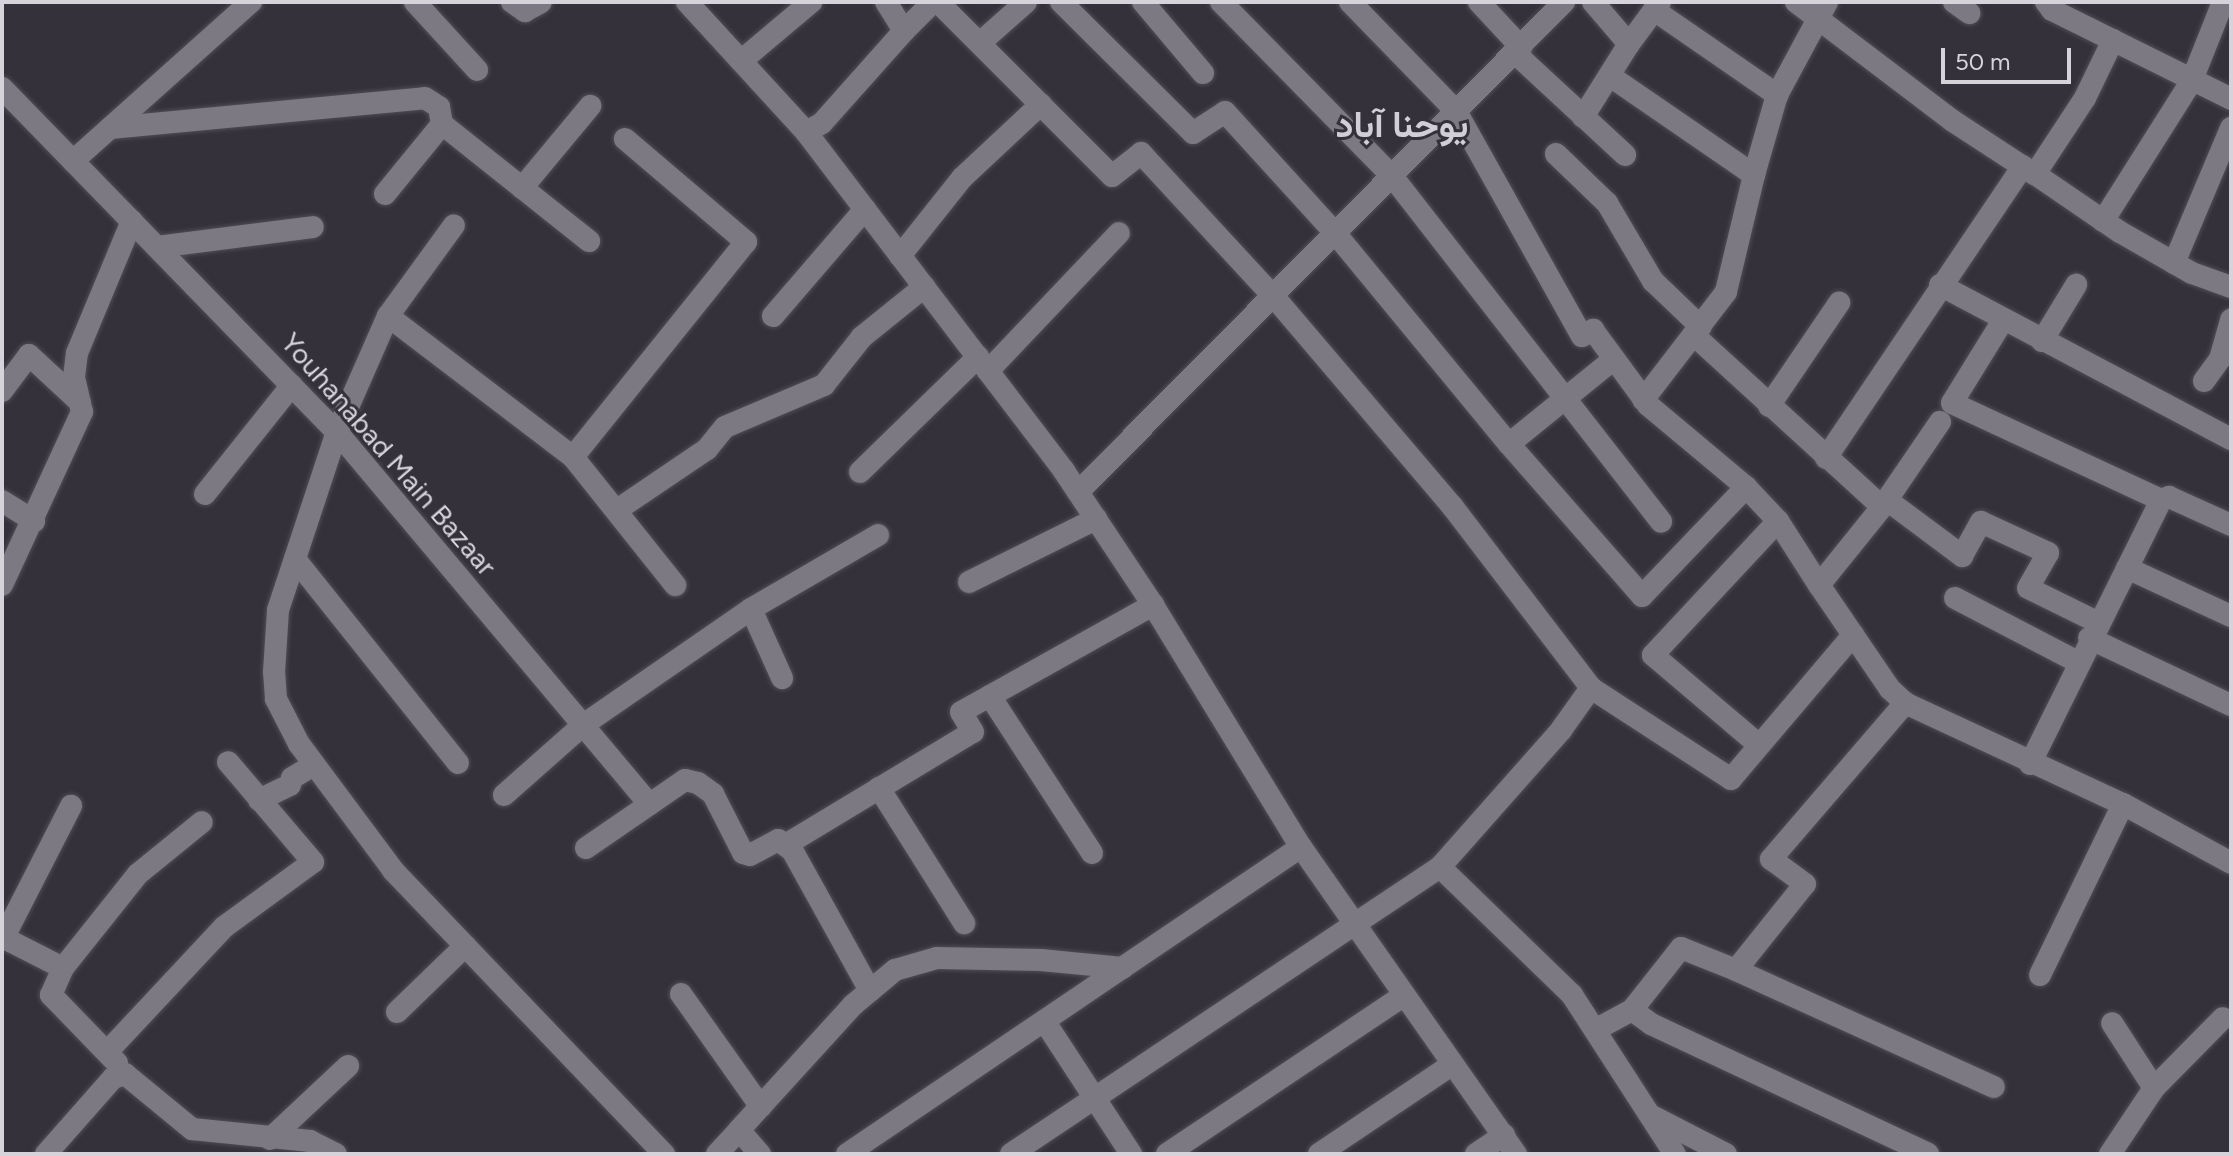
<!DOCTYPE html>
<html>
<head>
<meta charset="utf-8">
<style>
  body { margin:0 }
  #map { position:relative; width:2233px; height:1156px; overflow:hidden; background:#34313a; font-family:Figtree,Vazirmatn,sans-serif }
  div>[style] { position:absolute }
  .roads { filter:drop-shadow(0 0 2px #504d55) drop-shadow(0 0 2px #504d55) }
  .minor>* { height:22px; margin:-11px; padding:0 11px; transform-origin:11px; border-radius:11px; background:#7c7983 }
  span { translate:-50% -50%; white-space:nowrap; text-align:center; line-height:1.15; -webkit-text-stroke:6px #34313a; paint-order:stroke }
  .street-label { font-size:28px; color:#d6d4da }
  .district-label { font-size:36px; color:#d1cdd9; font-weight:700 }
  .frame { position:absolute; inset:0; border:4px solid #d6d4da; pointer-events:none }
  .scale { position:absolute; left:1941px; top:48px; width:130px; height:36px; box-sizing:border-box; border:4px solid #d6d4da; border-top:0; padding-left:10px; font-size:24px; line-height:28px; white-space:nowrap; color:#d6d4da; -webkit-text-stroke:6px #34313a; paint-order:stroke }
</style>
</head>
<body>
<div id="map">
  <div class="roads">
    <div class="minor">
      <i style="left:415px;top:2px;width:92px;rotate:47.6deg"></i>
      <i style="left:512px;top:2px;width:16px;rotate:35deg"></i>
      <i style="left:525px;top:11px;width:18px;rotate:-29deg"></i>
      <i style="left:687px;top:2px;width:176px;rotate:47.5deg"></i>
      <i style="left:806px;top:132px;width:426px;rotate:52.7deg"></i>
      <i style="left:1064px;top:471px;width:161px;rotate:56.4deg"></i>
      <i style="left:1153px;top:605px;width:284px;rotate:58.6deg"></i>
      <i style="left:1301px;top:847px;width:375px;rotate:55deg"></i>
      <i style="left:886px;top:2px;width:34px;rotate:58deg"></i>
      <i style="left:904px;top:31px;width:41px;rotate:-45deg"></i>
      <i style="left:938px;top:2px;width:246px;rotate:45deg"></i>
      <i style="left:1112px;top:176px;width:37px;rotate:-38deg"></i>
      <i style="left:1141px;top:153px;width:197px;rotate:47.3deg"></i>
      <i style="left:1275px;top:298px;width:273px;rotate:49.6deg"></i>
      <i style="left:1452px;top:506px;width:229px;rotate:52.6deg"></i>
      <i style="left:1591px;top:688px;width:167px;rotate:33deg"></i>
      <i style="left:1731px;top:779px;width:189px;rotate:-49.7deg"></i>
      <i style="left:1061px;top:2px;width:186px;rotate:44.8deg"></i>
      <i style="left:1193px;top:133px;width:38px;rotate:-33deg"></i>
      <i style="left:1225px;top:112px;width:164px;rotate:47.7deg"></i>
      <i style="left:1335px;top:233px;width:273px;rotate:50.5deg"></i>
      <i style="left:1509px;top:444px;width:135px;rotate:-39deg"></i>
      <i style="left:1143px;top:2px;width:93px;rotate:49.8deg"></i>
      <i style="left:1221px;top:2px;width:244px;rotate:45.5deg"></i>
      <i style="left:1392px;top:176px;width:438px;rotate:52.1deg"></i>
      <i style="left:1350px;top:2px;width:152px;rotate:45.8deg"></i>
      <i style="left:1456px;top:111px;width:258px;rotate:60.8deg"></i>
      <i style="left:1582px;top:336px;width:13px;rotate:-29deg"></i>
      <i style="left:1593px;top:330px;width:93px;rotate:53.7deg"></i>
      <i style="left:1648px;top:405px;width:128px;rotate:39.9deg"></i>
      <i style="left:1746px;top:487px;width:47px;rotate:46.7deg"></i>
      <i style="left:1778px;top:521px;width:76px;rotate:57.4deg"></i>
      <i style="left:1479px;top:2px;width:62px;rotate:47deg"></i>
      <i style="left:1796px;top:2px;width:197px;rotate:37.2deg"></i>
      <i style="left:1953px;top:121px;width:97px;rotate:33.2deg"></i>
      <i style="left:1954px;top:2px;width:19px;rotate:36deg"></i>
      <i style="left:2046px;top:2px;width:10px;rotate:53deg"></i>
      <i style="left:2052px;top:10px;width:200px;rotate:26.4deg"></i>
      <i style="left:1654px;top:10px;width:150px;rotate:34.6deg"></i>
      <i style="left:2113px;top:40px;width:64px;rotate:115.8deg"></i>
      <i style="left:2085px;top:98px;width:91px;rotate:123.3deg"></i>
      <i style="left:2035px;top:174px;width:103px;rotate:34.3deg"></i>
      <i style="left:2120px;top:232px;width:83px;rotate:29.7deg"></i>
      <i style="left:2192px;top:273px;width:41px;rotate:19.7deg"></i>
      <i style="left:981px;top:42px;width:60px;rotate:-41.6deg"></i>
      <i style="left:1629px;top:44px;width:52px;rotate:-53.6deg"></i>
      <i style="left:1515px;top:53px;width:150px;rotate:42.8deg"></i>
      <i style="left:741px;top:61px;width:92px;rotate:-40.1deg"></i>
      <i style="left:1610px;top:76px;width:175px;rotate:34.5deg"></i>
      <i style="left:1754px;top:175px;width:120px;rotate:103.5deg"></i>
      <i style="left:1726px;top:292px;width:136px;rotate:127.5deg"></i>
      <i style="left:2px;top:88px;width:480px;rotate:45.8deg"></i>
      <i style="left:337px;top:432px;width:486px;rotate:50deg"></i>
      <i style="left:1583px;top:117px;width:86px;rotate:-57.8deg"></i>
      <i style="left:1629px;top:44px;width:55px;rotate:-130.6deg"></i>
      <i style="left:110px;top:128px;width:316px;rotate:-5.4deg"></i>
      <i style="left:425px;top:98px;width:17px;rotate:33deg"></i>
      <i style="left:439px;top:107px;width:17px;rotate:80deg"></i>
      <i style="left:442px;top:124px;width:188px;rotate:38.5deg"></i>
      <i style="left:806px;top:132px;width:18px;rotate:-29deg"></i>
      <i style="left:822px;top:123px;width:123px;rotate:-48.3deg"></i>
      <i style="left:1556px;top:154px;width:71px;rotate:43.9deg"></i>
      <i style="left:1607px;top:203px;width:91px;rotate:59.5deg"></i>
      <i style="left:1653px;top:281px;width:66px;rotate:43.8deg"></i>
      <i style="left:73px;top:161px;width:239px;rotate:-41.8deg"></i>
      <i style="left:1754px;top:175px;width:83px;rotate:-74deg"></i>
      <i style="left:1777px;top:95px;width:106px;rotate:-61.7deg"></i>
      <i style="left:522px;top:188px;width:107px;rotate:-50.3deg"></i>
      <i style="left:385px;top:194px;width:90px;rotate:-50.8deg"></i>
      <i style="left:2103px;top:221px;width:167px;rotate:-57.7deg"></i>
      <i style="left:2192px;top:80px;width:84px;rotate:-68.3deg"></i>
      <i style="left:157px;top:247px;width:157px;rotate:-7.3deg"></i>
      <i style="left:900px;top:256px;width:100px;rotate:-51.5deg"></i>
      <i style="left:962px;top:178px;width:108px;rotate:-43.1deg"></i>
      <i style="left:2174px;top:263px;width:147px;rotate:-67.1deg"></i>
      <i style="left:1940px;top:285px;width:329px;rotate:27.9deg"></i>
      <i style="left:388px;top:316px;width:112px;rotate:-54deg"></i>
      <i style="left:773px;top:316px;width:141px;rotate:-49.3deg"></i>
      <i style="left:2002px;top:322px;width:95px;rotate:121.7deg"></i>
      <i style="left:1952px;top:403px;width:230px;rotate:24.9deg"></i>
      <i style="left:1696px;top:337px;width:252px;rotate:42.4deg"></i>
      <i style="left:1882px;top:507px;width:100px;rotate:128.9deg"></i>
      <i style="left:1819px;top:585px;width:126px;rotate:55.7deg"></i>
      <i style="left:1890px;top:689px;width:21px;rotate:43deg"></i>
      <i style="left:1905px;top:703px;width:240px;rotate:24.9deg"></i>
      <i style="left:2123px;top:804px;width:123px;rotate:28.6deg"></i>
      <i style="left:2042px;top:341px;width:66px;rotate:-58.7deg"></i>
      <i style="left:988px;top:371px;width:190px;rotate:-46.5deg"></i>
      <i style="left:2204px;top:381px;width:27px;rotate:-54deg"></i>
      <i style="left:2220px;top:359px;width:41px;rotate:-74.2deg"></i>
      <i style="left:2px;top:391px;width:45px;rotate:-53.1deg"></i>
      <i style="left:29px;top:355px;width:69px;rotate:42.7deg"></i>
      <i style="left:1769px;top:406px;width:125px;rotate:-55.8deg"></i>
      <i style="left:1509px;top:444px;width:202px;rotate:48.8deg"></i>
      <i style="left:1642px;top:596px;width:151px;rotate:-46.3deg"></i>
      <i style="left:573px;top:457px;width:276px;rotate:-51.2deg"></i>
      <i style="left:746px;top:242px;width:159px;rotate:-139.6deg"></i>
      <i style="left:1826px;top:458px;width:352px;rotate:-56deg"></i>
      <i style="left:860px;top:472px;width:165px;rotate:-44.3deg"></i>
      <i style="left:1078px;top:492px;width:690px;rotate:-45.23deg"></i>
      <i style="left:205px;top:494px;width:139px;rotate:-51.4deg"></i>
      <i style="left:1887px;top:500px;width:94px;rotate:36.7deg"></i>
      <i style="left:1962px;top:556px;width:39px;rotate:-61deg"></i>
      <i style="left:1981px;top:522px;width:74px;rotate:24.8deg"></i>
      <i style="left:2048px;top:553px;width:40px;rotate:119.7deg"></i>
      <i style="left:2028px;top:588px;width:77px;rotate:26.2deg"></i>
      <i style="left:2px;top:501px;width:38px;rotate:32deg"></i>
      <i style="left:1882px;top:507px;width:103px;rotate:-55.7deg"></i>
      <i style="left:617px;top:510px;width:109px;rotate:-34.1deg"></i>
      <i style="left:707px;top:449px;width:28px;rotate:-51deg"></i>
      <i style="left:725px;top:427px;width:108px;rotate:-23deg"></i>
      <i style="left:824px;top:385px;width:61px;rotate:-51.6deg"></i>
      <i style="left:862px;top:337px;width:80px;rotate:-38.9deg"></i>
      <i style="left:295px;top:559px;width:261px;rotate:51.4deg"></i>
      <i style="left:2127px;top:568px;width:115px;rotate:24.8deg"></i>
      <i style="left:969px;top:582px;width:142px;rotate:-26.4deg"></i>
      <i style="left:2px;top:585px;width:191px;rotate:-65.2deg"></i>
      <i style="left:82px;top:412px;width:36px;rotate:-103deg"></i>
      <i style="left:74px;top:377px;width:24px;rotate:-83deg"></i>
      <i style="left:77px;top:353px;width:143px;rotate:-67.4deg"></i>
      <i style="left:1955px;top:598px;width:139px;rotate:27.5deg"></i>
      <i style="left:751px;top:609px;width:147px;rotate:-30.2deg"></i>
      <i style="left:2089px;top:638px;width:157px;rotate:25.3deg"></i>
      <i style="left:1759px;top:745px;width:139px;rotate:-139.7deg"></i>
      <i style="left:1653px;top:655px;width:183px;rotate:-47deg"></i>
      <i style="left:2030px;top:764px;width:295px;rotate:-63.6deg"></i>
      <i style="left:2161px;top:500px;width:9px;rotate:-21deg"></i>
      <i style="left:2169px;top:497px;width:68px;rotate:24.3deg"></i>
      <i style="left:879px;top:788px;width:160px;rotate:57.8deg"></i>
      <i style="left:504px;top:795px;width:106px;rotate:-41.5deg"></i>
      <i style="left:583px;top:725px;width:204px;rotate:-34.6deg"></i>
      <i style="left:751px;top:609px;width:76px;rotate:65.8deg"></i>
      <i style="left:259px;top:800px;width:34px;rotate:-26deg"></i>
      <i style="left:290px;top:785px;width:7px;rotate:-74deg"></i>
      <i style="left:292px;top:778px;width:26px;rotate:-31deg"></i>
      <i style="left:787px;top:844px;width:217px;rotate:-31.1deg"></i>
      <i style="left:973px;top:732px;width:23px;rotate:-121deg"></i>
      <i style="left:961px;top:712px;width:33px;rotate:-29deg"></i>
      <i style="left:586px;top:848px;width:120px;rotate:-34.5deg"></i>
      <i style="left:685px;top:780px;width:13px;rotate:13deg"></i>
      <i style="left:698px;top:783px;width:19px;rotate:36deg"></i>
      <i style="left:713px;top:794px;width:66px;rotate:63deg"></i>
      <i style="left:743px;top:853px;width:7px;rotate:16deg"></i>
      <i style="left:750px;top:855px;width:32px;rotate:-28deg"></i>
      <i style="left:778px;top:840px;width:17px;rotate:36deg"></i>
      <i style="left:792px;top:850px;width:161px;rotate:61deg"></i>
      <i style="left:1092px;top:853px;width:187px;rotate:-123deg"></i>
      <i style="left:990px;top:696px;width:187px;rotate:-29.2deg"></i>
      <i style="left:1440px;top:867px;width:183px;rotate:-48.5deg"></i>
      <i style="left:1561px;top:730px;width:52px;rotate:-54.5deg"></i>
      <i style="left:63px;top:968px;width:59px;rotate:-153deg"></i>
      <i style="left:10px;top:941px;width:9px;rotate:-117deg"></i>
      <i style="left:6px;top:933px;width:143px;rotate:-62.9deg"></i>
      <i style="left:1736px;top:970px;width:283px;rotate:24.4deg"></i>
      <i style="left:2040px;top:975px;width:190px;rotate:-64.1deg"></i>
      <i style="left:681px;top:994px;width:138px;rotate:54.7deg"></i>
      <i style="left:1632px;top:1010px;width:79px;rotate:-51.7deg"></i>
      <i style="left:1681px;top:948px;width:59px;rotate:21.8deg"></i>
      <i style="left:1736px;top:970px;width:110px;rotate:-51.3deg"></i>
      <i style="left:1805px;top:884px;width:42px;rotate:-143.7deg"></i>
      <i style="left:1771px;top:859px;width:206px;rotate:-49.3deg"></i>
      <i style="left:397px;top:1012px;width:95px;rotate:-44.1deg"></i>
      <i style="left:1045px;top:1022px;width:158px;rotate:56.9deg"></i>
      <i style="left:1595px;top:1030px;width:42px;rotate:-28.4deg"></i>
      <i style="left:1632px;top:1010px;width:24px;rotate:36deg"></i>
      <i style="left:1651px;top:1024px;width:306px;rotate:25.1deg"></i>
      <i style="left:108px;top:1051px;width:170px;rotate:-46.9deg"></i>
      <i style="left:224px;top:927px;width:110px;rotate:-36.1deg"></i>
      <i style="left:313px;top:862px;width:131px;rotate:-130.4deg"></i>
      <i style="left:117px;top:1063px;width:95px;rotate:-134.1deg"></i>
      <i style="left:51px;top:995px;width:30px;rotate:-66deg"></i>
      <i style="left:63px;top:968px;width:120px;rotate:-51.4deg"></i>
      <i style="left:138px;top:874px;width:82px;rotate:-39.1deg"></i>
      <i style="left:2154px;top:1088px;width:98px;rotate:-45.4deg"></i>
      <i style="left:1652px;top:1116px;width:83px;rotate:27.2deg"></i>
      <i style="left:739px;top:1130px;width:169px;rotate:-47.6deg"></i>
      <i style="left:853px;top:1005px;width:55px;rotate:-39.8deg"></i>
      <i style="left:895px;top:970px;width:44px;rotate:-15.9deg"></i>
      <i style="left:937px;top:958px;width:104px;rotate:1.1deg"></i>
      <i style="left:1041px;top:960px;width:82px;rotate:5.6deg"></i>
      <i style="left:270px;top:1139px;width:107px;rotate:-43.1deg"></i>
      <i style="left:46px;top:1154px;width:101px;rotate:-48.6deg"></i>
      <i style="left:113px;top:1078px;width:13px;rotate:-18deg"></i>
      <i style="left:125px;top:1074px;width:87px;rotate:39.4deg"></i>
      <i style="left:192px;top:1129px;width:119px;rotate:5.8deg"></i>
      <i style="left:310px;top:1141px;width:29px;rotate:27deg"></i>
      <i style="left:664px;top:1154px;width:393px;rotate:-133.7deg"></i>
      <i style="left:393px;top:870px;width:157px;rotate:-126.7deg"></i>
      <i style="left:299px;top:744px;width:51px;rotate:-117.1deg"></i>
      <i style="left:276px;top:699px;width:27px;rotate:-94deg"></i>
      <i style="left:274px;top:672px;width:62px;rotate:-86.3deg"></i>
      <i style="left:278px;top:610px;width:188px;rotate:-71.7deg"></i>
      <i style="left:337px;top:432px;width:127px;rotate:-66.3deg"></i>
      <i style="left:388px;top:316px;width:233px;rotate:37.3deg"></i>
      <i style="left:573px;top:457px;width:164px;rotate:51.4deg"></i>
      <i style="left:717px;top:1154px;width:33px;rotate:-47deg"></i>
      <i style="left:739px;top:1130px;width:32px;rotate:49deg"></i>
      <i style="left:847px;top:1154px;width:548px;rotate:-34.07deg"></i>
      <i style="left:1011px;top:1154px;width:516px;rotate:-33.78deg"></i>
      <i style="left:1440px;top:867px;width:184px;rotate:44.1deg"></i>
      <i style="left:1572px;top:995px;width:189px;rotate:57.1deg"></i>
      <i style="left:1167px;top:1154px;width:284px;rotate:-33.8deg"></i>
      <i style="left:1319px;top:1154px;width:161px;rotate:-33.9deg"></i>
      <i style="left:1476px;top:1154px;width:34px;rotate:-34deg"></i>
      <i style="left:2110px;top:1154px;width:79px;rotate:-56.3deg"></i>
      <i style="left:2154px;top:1088px;width:77px;rotate:-122.9deg"></i>
    </div>
  </div>
  <div class="street-label">
    <span style="left:389px;top:454px;rotate:49deg">Youhanabad Main Bazaar</span>
  </div>
  <div class="district-label">
    <span style="left:1402px;top:125px">یوحنا آباد</span>
  </div>
  <div class="frame"></div>
  <div class="scale">50 m</div>
</div>
</body>
</html>
